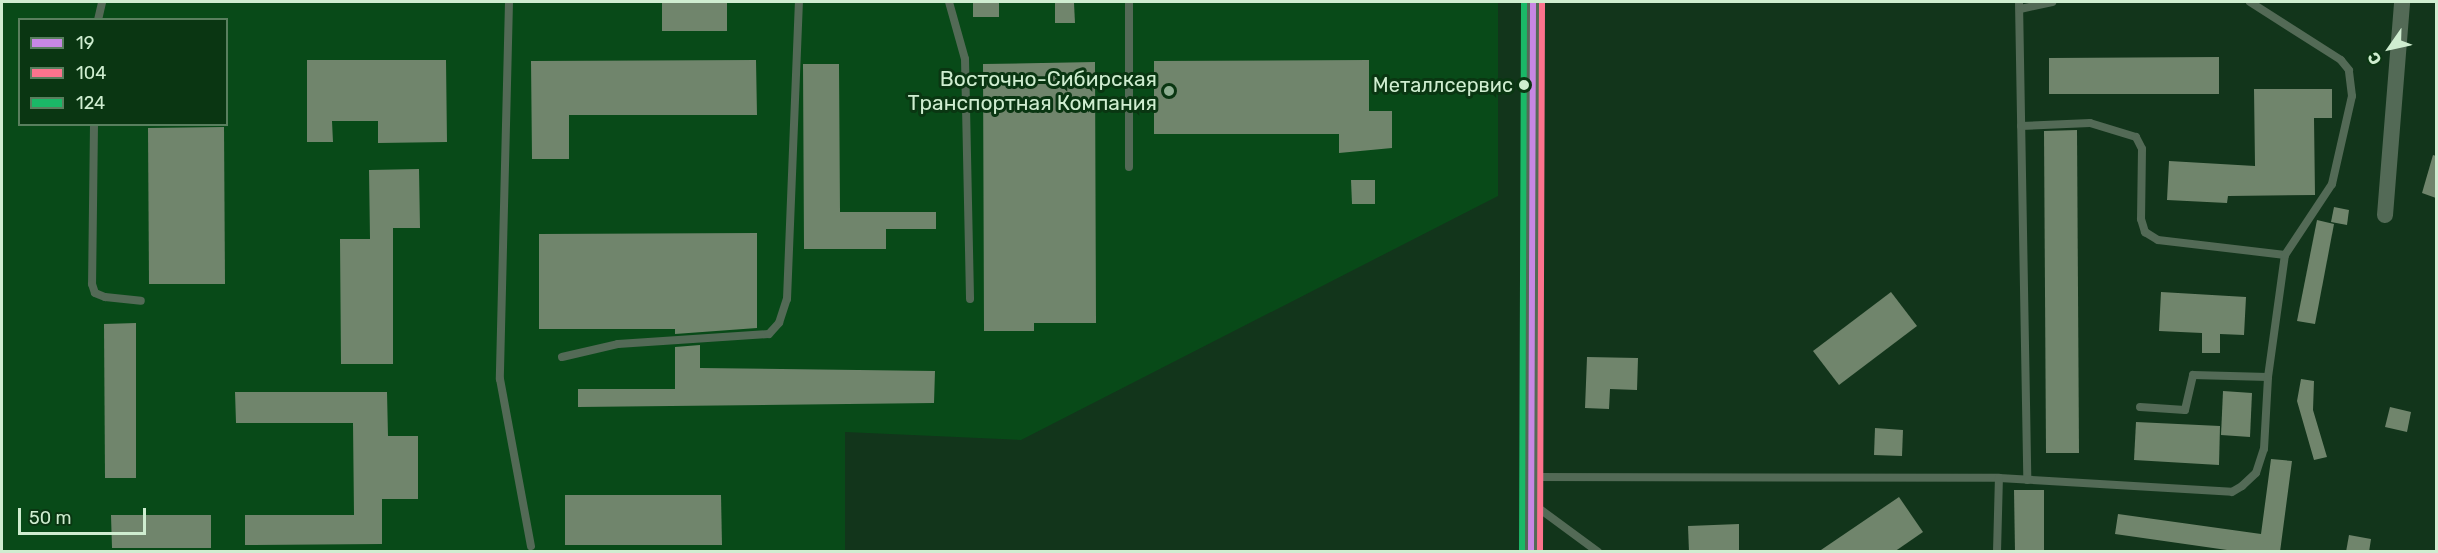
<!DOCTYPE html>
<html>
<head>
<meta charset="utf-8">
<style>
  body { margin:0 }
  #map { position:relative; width:2438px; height:553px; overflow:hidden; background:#12351b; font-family:Rubik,sans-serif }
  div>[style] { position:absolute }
  .built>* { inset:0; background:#084a18 }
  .building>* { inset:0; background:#70856c }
  .service>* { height:8px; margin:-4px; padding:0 4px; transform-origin:4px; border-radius:4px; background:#536a56 }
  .minor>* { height:16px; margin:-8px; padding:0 8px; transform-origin:8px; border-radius:8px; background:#536a56 }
  .tertiary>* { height:21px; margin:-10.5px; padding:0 10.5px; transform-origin:10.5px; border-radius:10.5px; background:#536a56 }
  .bus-1>* { height:6px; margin:-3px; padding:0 3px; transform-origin:3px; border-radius:3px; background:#c787e3 }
  .bus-2>* { height:6px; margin:-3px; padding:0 3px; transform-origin:3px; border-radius:3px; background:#fc738d }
  .bus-3>* { height:6px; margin:-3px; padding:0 3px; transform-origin:3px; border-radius:3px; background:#1ab867 }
  .dots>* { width:16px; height:16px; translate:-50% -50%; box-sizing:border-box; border:3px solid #0a3612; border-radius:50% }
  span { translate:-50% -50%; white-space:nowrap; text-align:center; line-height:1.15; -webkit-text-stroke:6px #0a3612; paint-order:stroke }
  .bus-label { font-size:20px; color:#cfedd0 }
  .right { translate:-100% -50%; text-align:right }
  .poi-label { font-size:21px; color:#cfedd0 }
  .frame { position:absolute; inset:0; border:3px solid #cfedd0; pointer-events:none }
  .legend { position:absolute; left:18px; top:18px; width:210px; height:108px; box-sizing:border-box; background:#0a3612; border:2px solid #597f5e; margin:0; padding:8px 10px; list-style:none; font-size:18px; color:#cfedd0 }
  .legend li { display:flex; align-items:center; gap:12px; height:30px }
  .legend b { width:30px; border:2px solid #597f5e }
  .north { position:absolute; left:2360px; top:18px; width:60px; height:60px; -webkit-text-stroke:4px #0a3612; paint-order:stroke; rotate:236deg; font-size:16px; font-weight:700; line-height:24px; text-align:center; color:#cfedd0 }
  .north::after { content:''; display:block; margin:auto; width:21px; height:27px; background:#cfedd0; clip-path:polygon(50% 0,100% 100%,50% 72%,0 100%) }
  .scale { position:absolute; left:18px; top:508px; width:128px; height:27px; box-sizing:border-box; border:3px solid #cfedd0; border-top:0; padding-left:8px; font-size:18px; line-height:21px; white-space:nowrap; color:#cfedd0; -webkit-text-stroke:4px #0a3612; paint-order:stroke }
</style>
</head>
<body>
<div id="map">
  <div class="built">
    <i style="clip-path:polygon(evenodd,2px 2px,1498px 2px,1498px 196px,1021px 440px,845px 432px,845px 551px,2px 551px,2px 2px,20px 20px,226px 20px,226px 124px,20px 124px,20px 20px)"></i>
  </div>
  <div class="building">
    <i style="clip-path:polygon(662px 2px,727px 2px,727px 31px,662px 31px)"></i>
    <i style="clip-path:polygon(973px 2px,999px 2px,999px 17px,973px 17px)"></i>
    <i style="clip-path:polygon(1055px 2px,1074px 3px,1075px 23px,1055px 23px)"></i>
    <i style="clip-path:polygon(2219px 57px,2219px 94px,2049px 94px,2049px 58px)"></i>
    <i style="clip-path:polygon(307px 60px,446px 60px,447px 142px,378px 143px,378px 121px,332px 121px,333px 142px,307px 142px)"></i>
    <i style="clip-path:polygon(756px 60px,757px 115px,569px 115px,569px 159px,532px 159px,531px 61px)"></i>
    <i style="clip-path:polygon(1369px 60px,1369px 111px,1392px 111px,1392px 148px,1339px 153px,1339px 134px,1154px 134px,1154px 61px)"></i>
    <i style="clip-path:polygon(1095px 62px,1096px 323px,1034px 323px,1034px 331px,984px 331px,983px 64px)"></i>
    <i style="clip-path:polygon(803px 64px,839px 64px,840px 212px,936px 212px,936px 229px,886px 229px,886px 249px,804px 249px)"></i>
    <i style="clip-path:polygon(2254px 89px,2332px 89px,2332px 118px,2314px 118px,2315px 195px,2228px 196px,2227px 203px,2167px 200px,2169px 161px,2255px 166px)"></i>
    <i style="clip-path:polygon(224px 127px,225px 284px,149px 284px,148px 128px)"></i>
    <i style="clip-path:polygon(2077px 130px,2079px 453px,2046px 453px,2044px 131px)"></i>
    <i style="clip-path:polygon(2433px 155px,2436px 156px,2436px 198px,2422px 193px)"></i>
    <i style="clip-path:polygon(419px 169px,420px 228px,393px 228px,393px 364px,341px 364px,340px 239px,370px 239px,369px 170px)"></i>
    <i style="clip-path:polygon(1351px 180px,1375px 180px,1375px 204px,1352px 204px)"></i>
    <i style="clip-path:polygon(2334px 207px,2349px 210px,2347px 225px,2331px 222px)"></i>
    <i style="clip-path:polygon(2317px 220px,2334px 224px,2315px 324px,2297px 321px)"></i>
    <i style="clip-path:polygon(757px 233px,757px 328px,675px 334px,675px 329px,539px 329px,539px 234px)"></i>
    <i style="clip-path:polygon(1891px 292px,1917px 326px,1839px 385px,1813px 351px)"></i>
    <i style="clip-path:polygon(2161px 292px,2246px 297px,2244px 335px,2220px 334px,2220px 353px,2202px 353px,2202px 333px,2159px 331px)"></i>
    <i style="clip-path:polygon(136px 323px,136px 478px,105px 478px,104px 324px)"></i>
    <i style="clip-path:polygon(700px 345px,700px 368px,935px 371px,934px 403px,578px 407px,578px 389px,675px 389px,675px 347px)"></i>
    <i style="clip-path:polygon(1587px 357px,1638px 358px,1637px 390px,1610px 389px,1609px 409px,1585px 408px)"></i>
    <i style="clip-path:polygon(2301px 379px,2314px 381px,2313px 410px,2327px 457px,2314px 460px,2297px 401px)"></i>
    <i style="clip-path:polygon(2223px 391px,2252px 393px,2250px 437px,2221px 435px)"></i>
    <i style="clip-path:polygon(235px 392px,387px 392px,388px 436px,418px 436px,418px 499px,382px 499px,382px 544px,245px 545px,245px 515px,354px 515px,353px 423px,236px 423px)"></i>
    <i style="clip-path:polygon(2390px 407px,2411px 412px,2407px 432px,2385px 427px)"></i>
    <i style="clip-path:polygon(2136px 422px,2220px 426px,2219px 465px,2134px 460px)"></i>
    <i style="clip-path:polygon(1875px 428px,1903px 430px,1902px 456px,1874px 455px)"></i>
    <i style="clip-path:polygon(2271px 459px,2292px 461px,2280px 552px,2241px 552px,2115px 534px,2118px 514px,2261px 534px)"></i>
    <i style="clip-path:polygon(2014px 490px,2044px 490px,2044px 552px,2015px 552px)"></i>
    <i style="clip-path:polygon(565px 495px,721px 495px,722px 545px,565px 545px)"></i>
    <i style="clip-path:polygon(1899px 497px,1923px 532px,1894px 552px,1818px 552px)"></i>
    <i style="clip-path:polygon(111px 515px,211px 515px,211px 548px,112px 548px)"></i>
    <i style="clip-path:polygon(1739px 524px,1739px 552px,1689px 552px,1688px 526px)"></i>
    <i style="clip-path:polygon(2349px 535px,2371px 539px,2369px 552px,2346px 552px)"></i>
  </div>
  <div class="service">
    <i style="left:509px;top:2px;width:377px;rotate:91.4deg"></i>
    <i style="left:500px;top:379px;width:170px;rotate:79.5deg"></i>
    <i style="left:949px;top:2px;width:59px;rotate:74.3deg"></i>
    <i style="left:965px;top:59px;width:240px;rotate:88.8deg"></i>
    <i style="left:2019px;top:2px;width:478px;rotate:89deg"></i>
    <i style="left:2020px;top:9px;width:33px;rotate:-12deg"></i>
    <i style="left:98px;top:20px;width:18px;rotate:-77deg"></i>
    <i style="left:94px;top:124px;width:160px;rotate:90.7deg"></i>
    <i style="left:92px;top:284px;width:9px;rotate:72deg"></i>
    <i style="left:95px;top:293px;width:11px;rotate:22deg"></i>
    <i style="left:105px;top:297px;width:36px;rotate:6deg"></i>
    <i style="left:2021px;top:126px;width:69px;rotate:-2.5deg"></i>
    <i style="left:2090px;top:123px;width:48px;rotate:16.9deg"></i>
    <i style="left:2136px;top:137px;width:13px;rotate:63deg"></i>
    <i style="left:2142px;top:149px;width:70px;rotate:90.8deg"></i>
    <i style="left:2141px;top:219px;width:14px;rotate:73deg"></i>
    <i style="left:2145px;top:232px;width:15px;rotate:32deg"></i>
    <i style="left:2158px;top:240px;width:128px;rotate:6.7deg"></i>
    <i style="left:1129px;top:167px;width:165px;rotate:-90deg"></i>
    <i style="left:562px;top:357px;width:57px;rotate:-13.1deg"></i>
    <i style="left:618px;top:344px;width:151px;rotate:-3.8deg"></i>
    <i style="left:769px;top:334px;width:15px;rotate:-48deg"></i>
    <i style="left:779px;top:323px;width:25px;rotate:-72deg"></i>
    <i style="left:787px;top:299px;width:297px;rotate:-87.7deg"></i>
    <i style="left:2140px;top:407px;width:45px;rotate:3.8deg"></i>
    <i style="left:2185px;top:410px;width:36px;rotate:-77deg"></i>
    <i style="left:2193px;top:375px;width:75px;rotate:1.5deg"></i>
    <i style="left:1531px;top:477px;width:468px;rotate:0.1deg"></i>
    <i style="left:1999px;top:478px;width:233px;rotate:3.4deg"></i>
    <i style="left:2232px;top:492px;width:12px;rotate:-31deg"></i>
    <i style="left:2242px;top:486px;width:19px;rotate:-43deg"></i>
    <i style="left:2256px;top:473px;width:25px;rotate:-72deg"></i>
    <i style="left:2264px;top:449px;width:72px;rotate:-86.8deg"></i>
    <i style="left:2268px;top:377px;width:123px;rotate:-82.1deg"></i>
    <i style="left:2285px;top:255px;width:85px;rotate:-56.5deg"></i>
    <i style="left:2332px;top:184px;width:90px;rotate:-77.2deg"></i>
    <i style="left:2352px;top:96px;width:26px;rotate:-97deg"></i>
    <i style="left:2349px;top:70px;width:13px;rotate:-129deg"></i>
    <i style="left:2341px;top:60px;width:108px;rotate:-147.5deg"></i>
    <i style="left:1533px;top:504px;width:81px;rotate:36.4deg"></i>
    <i style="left:1997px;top:552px;width:74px;rotate:-88.5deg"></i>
  </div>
  <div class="minor">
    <i style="left:2385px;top:215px;width:214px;rotate:-85.4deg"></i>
  </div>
  <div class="tertiary">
    <i style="left:1531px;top:552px;width:550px;rotate:-89.79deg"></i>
  </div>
  <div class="bus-1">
    <i style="left:1531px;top:552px;width:550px;rotate:-89.79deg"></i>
  </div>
  <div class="bus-2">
    <i style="left:1540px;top:552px;width:550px;rotate:-89.79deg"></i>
  </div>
  <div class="bus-3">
    <i style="left:1522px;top:552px;width:550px;rotate:-89.79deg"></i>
  </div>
  <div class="dots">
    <i style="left:1524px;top:85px;background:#cfedd0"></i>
    <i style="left:1169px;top:91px;background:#8dad91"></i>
  </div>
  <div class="bus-label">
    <span class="right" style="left:1513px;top:85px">Металлсервис</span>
  </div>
  <div class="poi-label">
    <span class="right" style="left:1157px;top:91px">Восточно-Сибирская<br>Транспортная Компания</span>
  </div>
  <div class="frame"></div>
  <ul class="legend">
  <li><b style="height:8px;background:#c787e3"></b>19</li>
  <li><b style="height:8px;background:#fc738d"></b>104</li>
  <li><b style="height:8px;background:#1ab867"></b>124</li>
  </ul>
  <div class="north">С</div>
  <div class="scale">50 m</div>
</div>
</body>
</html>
